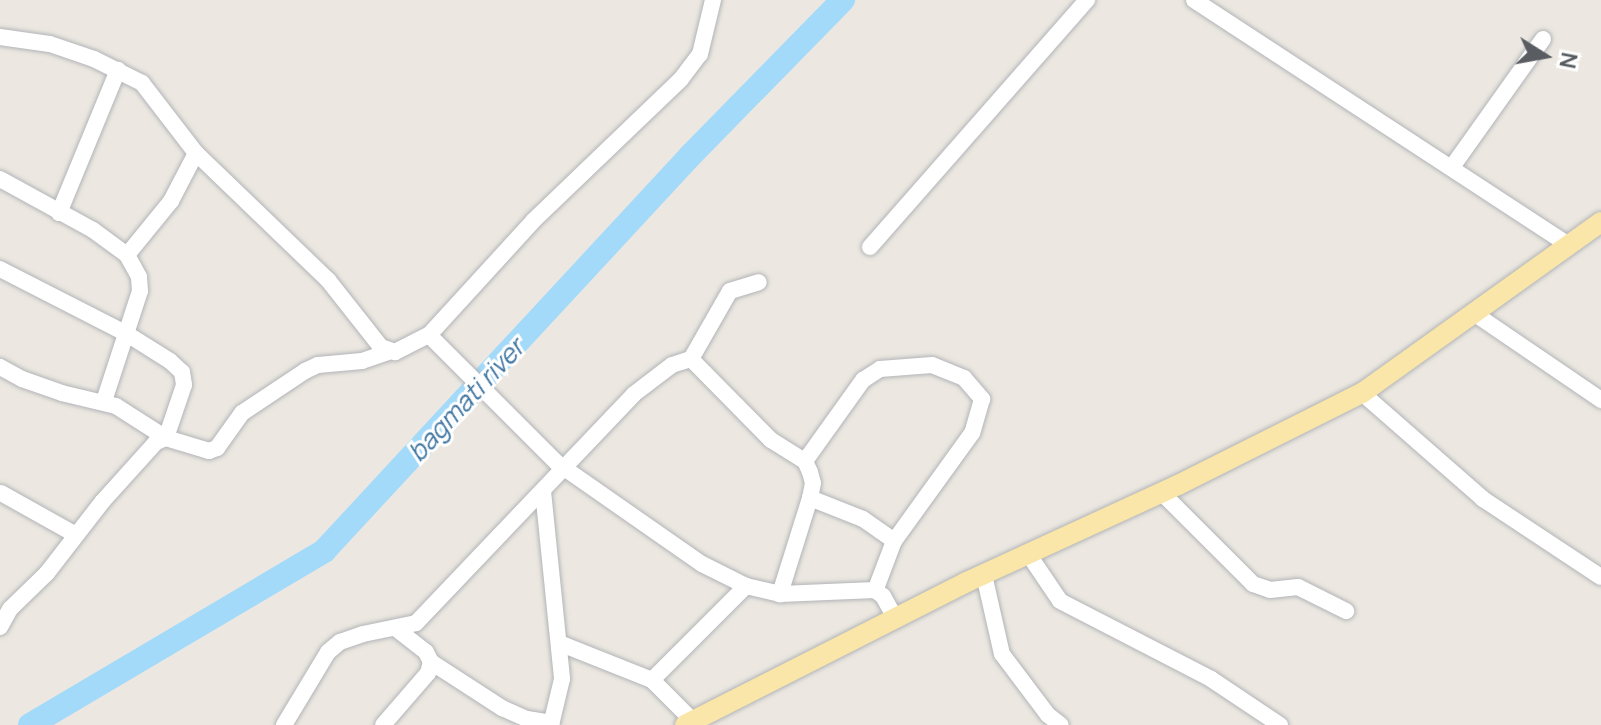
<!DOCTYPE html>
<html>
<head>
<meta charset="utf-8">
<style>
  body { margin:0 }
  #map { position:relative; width:1601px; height:725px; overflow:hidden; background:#ece8e1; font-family:Manrope,sans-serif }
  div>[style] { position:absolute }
  .river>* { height:24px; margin:-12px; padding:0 12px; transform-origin:12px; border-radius:12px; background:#a3daf9 }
  .roads { filter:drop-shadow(0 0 2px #b2b4b8) drop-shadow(0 0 2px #b2b4b8) }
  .minor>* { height:16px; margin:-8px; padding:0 8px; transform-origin:8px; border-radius:8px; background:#fff }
  .major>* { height:20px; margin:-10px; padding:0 10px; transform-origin:10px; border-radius:10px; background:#fae6a8 }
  span { translate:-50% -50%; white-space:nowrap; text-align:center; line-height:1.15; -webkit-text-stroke:6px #fff; paint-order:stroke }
  .water-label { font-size:26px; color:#4076a1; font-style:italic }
  .north { position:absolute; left:1505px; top:16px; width:80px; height:80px; -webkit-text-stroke:6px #fff; paint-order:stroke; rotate:101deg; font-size:22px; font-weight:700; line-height:32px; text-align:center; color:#595d61 }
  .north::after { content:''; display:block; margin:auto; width:28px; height:36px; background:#595d61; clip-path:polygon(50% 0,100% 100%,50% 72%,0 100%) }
</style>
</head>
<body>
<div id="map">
  <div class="river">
    <i style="left:30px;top:725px;width:342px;rotate:-30.6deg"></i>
    <i style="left:324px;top:551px;width:538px;rotate:-47.18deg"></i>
    <i style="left:690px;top:156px;width:219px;rotate:-45.6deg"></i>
  </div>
  <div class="roads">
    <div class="minor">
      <i style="left:1194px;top:0;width:448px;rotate:33.2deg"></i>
      <i style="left:0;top:37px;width:50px;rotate:8deg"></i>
      <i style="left:50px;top:44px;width:46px;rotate:18.8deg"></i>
      <i style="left:94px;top:59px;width:54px;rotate:26.6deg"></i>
      <i style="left:142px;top:83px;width:88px;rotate:52.4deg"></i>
      <i style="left:196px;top:153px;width:183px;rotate:43.9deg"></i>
      <i style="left:328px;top:280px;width:85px;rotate:51.7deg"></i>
      <i style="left:381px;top:347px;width:15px;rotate:20deg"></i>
      <i style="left:395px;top:352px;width:38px;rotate:-27deg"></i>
      <i style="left:429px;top:335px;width:154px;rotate:-47.6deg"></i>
      <i style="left:533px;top:221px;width:205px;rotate:-43.8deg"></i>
      <i style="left:681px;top:79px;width:31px;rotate:-53deg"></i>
      <i style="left:700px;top:54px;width:56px;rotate:-76.5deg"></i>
      <i style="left:1452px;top:167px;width:157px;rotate:-54.6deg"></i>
      <i style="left:0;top:179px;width:106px;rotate:28.7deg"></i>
      <i style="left:93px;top:230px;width:42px;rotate:36.3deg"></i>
      <i style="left:127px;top:255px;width:25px;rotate:61deg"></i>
      <i style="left:139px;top:277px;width:14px;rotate:86deg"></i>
      <i style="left:140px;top:291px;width:116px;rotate:108.1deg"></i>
      <i style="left:59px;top:213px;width:155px;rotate:-67.6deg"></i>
      <i style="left:870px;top:247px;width:329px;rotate:-48.7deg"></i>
      <i style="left:127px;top:255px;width:70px;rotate:-50.8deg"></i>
      <i style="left:171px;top:201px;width:54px;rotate:-62.5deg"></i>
      <i style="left:0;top:269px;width:143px;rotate:27.1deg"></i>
      <i style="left:127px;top:334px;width:51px;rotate:32.1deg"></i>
      <i style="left:170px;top:361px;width:16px;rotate:43deg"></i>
      <i style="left:182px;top:372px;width:13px;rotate:81deg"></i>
      <i style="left:184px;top:385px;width:56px;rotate:108.8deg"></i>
      <i style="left:166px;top:438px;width:59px;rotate:-147.4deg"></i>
      <i style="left:116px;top:406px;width:56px;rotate:-166.5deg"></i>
      <i style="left:62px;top:393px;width:42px;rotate:-160.7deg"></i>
      <i style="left:22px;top:379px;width:25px;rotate:-151deg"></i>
      <i style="left:1475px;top:314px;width:153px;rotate:34.3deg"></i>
      <i style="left:429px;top:335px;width:181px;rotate:45deg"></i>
      <i style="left:557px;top:463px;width:177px;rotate:34.9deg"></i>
      <i style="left:702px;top:564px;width:49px;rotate:26.6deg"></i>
      <i style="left:746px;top:586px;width:35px;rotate:13deg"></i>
      <i style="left:780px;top:594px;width:95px;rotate:-2.4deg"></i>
      <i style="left:875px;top:590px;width:10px;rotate:37deg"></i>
      <i style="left:883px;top:596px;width:25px;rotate:61deg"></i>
      <i style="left:691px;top:359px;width:78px;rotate:-60.2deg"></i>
      <i style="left:730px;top:291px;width:30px;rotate:-17deg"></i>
      <i style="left:1362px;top:393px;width:161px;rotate:41.2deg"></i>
      <i style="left:1483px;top:499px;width:141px;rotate:33.5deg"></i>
      <i style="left:805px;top:461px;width:100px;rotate:-54.4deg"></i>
      <i style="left:863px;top:380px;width:20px;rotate:-33deg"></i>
      <i style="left:880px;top:369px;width:52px;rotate:-4.4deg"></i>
      <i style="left:932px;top:365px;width:35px;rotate:22deg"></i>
      <i style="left:964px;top:378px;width:28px;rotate:49deg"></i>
      <i style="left:982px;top:399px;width:35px;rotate:106deg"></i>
      <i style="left:972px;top:433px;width:133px;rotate:125.8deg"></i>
      <i style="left:894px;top:541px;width:53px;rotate:110.8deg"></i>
      <i style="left:543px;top:491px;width:189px;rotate:84.2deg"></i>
      <i style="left:562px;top:679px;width:47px;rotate:103.4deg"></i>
      <i style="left:1px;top:493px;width:86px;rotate:29.2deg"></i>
      <i style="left:1162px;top:493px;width:129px;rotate:45deg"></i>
      <i style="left:1253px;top:584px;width:18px;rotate:19deg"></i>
      <i style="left:1270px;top:590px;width:28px;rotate:-6deg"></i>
      <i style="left:1298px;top:587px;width:54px;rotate:26.6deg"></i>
      <i style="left:810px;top:498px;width:57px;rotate:21.6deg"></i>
      <i style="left:863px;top:519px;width:38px;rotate:35deg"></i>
      <i style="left:1029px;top:555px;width:55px;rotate:56deg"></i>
      <i style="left:1060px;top:601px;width:170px;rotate:27.3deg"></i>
      <i style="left:1211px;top:679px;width:83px;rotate:33.7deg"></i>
      <i style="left:984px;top:575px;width:81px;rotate:77.2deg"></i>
      <i style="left:1002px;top:654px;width:76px;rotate:53deg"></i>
      <i style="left:1048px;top:715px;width:16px;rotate:38deg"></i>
      <i style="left:0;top:627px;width:21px;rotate:-61deg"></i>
      <i style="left:10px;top:609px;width:52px;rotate:-44.2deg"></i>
      <i style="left:47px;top:573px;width:90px;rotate:-52.2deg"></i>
      <i style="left:102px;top:502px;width:81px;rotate:-48deg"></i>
      <i style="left:156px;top:442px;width:11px;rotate:-22deg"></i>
      <i style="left:166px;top:438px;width:45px;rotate:16.8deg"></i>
      <i style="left:209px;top:451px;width:9px;rotate:-21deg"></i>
      <i style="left:217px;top:448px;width:43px;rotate:-54.5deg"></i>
      <i style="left:242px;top:413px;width:76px;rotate:-33.7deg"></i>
      <i style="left:305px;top:371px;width:14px;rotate:-25deg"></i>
      <i style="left:318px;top:365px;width:44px;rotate:-5.2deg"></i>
      <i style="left:362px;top:361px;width:28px;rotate:-19deg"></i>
      <i style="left:559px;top:643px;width:100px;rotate:21.7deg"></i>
      <i style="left:652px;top:680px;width:57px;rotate:45deg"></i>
      <i style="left:431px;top:662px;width:85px;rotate:32.9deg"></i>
      <i style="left:502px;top:708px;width:27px;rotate:24deg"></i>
      <i style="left:527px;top:719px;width:25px;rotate:9deg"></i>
      <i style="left:652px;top:680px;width:133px;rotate:-45deg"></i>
      <i style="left:284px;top:725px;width:85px;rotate:-58.9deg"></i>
      <i style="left:328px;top:652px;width:16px;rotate:-40deg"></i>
      <i style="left:340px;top:642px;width:24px;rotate:-19deg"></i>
      <i style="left:363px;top:634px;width:54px;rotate:-11.7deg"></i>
      <i style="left:416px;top:623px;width:316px;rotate:-46.4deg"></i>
      <i style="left:634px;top:394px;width:48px;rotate:-37.3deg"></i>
      <i style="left:672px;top:365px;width:20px;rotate:-18deg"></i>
      <i style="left:691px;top:359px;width:114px;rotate:45.4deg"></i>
      <i style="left:771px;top:440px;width:40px;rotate:32deg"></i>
      <i style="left:805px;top:461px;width:12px;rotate:66deg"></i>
      <i style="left:810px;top:472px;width:11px;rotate:75deg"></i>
      <i style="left:813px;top:483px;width:15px;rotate:101deg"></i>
      <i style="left:810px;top:498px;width:101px;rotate:107.4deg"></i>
      <i style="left:383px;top:725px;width:69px;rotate:-49.1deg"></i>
      <i style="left:428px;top:673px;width:11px;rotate:-75deg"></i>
      <i style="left:431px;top:662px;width:11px;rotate:-117deg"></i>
      <i style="left:426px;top:652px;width:37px;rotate:-142deg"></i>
    </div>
    <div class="major">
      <i style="left:685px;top:725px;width:316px;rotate:-26.9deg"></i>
      <i style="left:967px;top:582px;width:232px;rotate:-24.7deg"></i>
      <i style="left:1178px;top:485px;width:206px;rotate:-26.6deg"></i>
      <i style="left:1362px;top:393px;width:294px;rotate:-35.6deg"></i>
    </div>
  </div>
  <div class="water-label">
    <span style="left:466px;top:400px;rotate:-47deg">bagmati river</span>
  </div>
  <div class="north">N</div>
</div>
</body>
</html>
